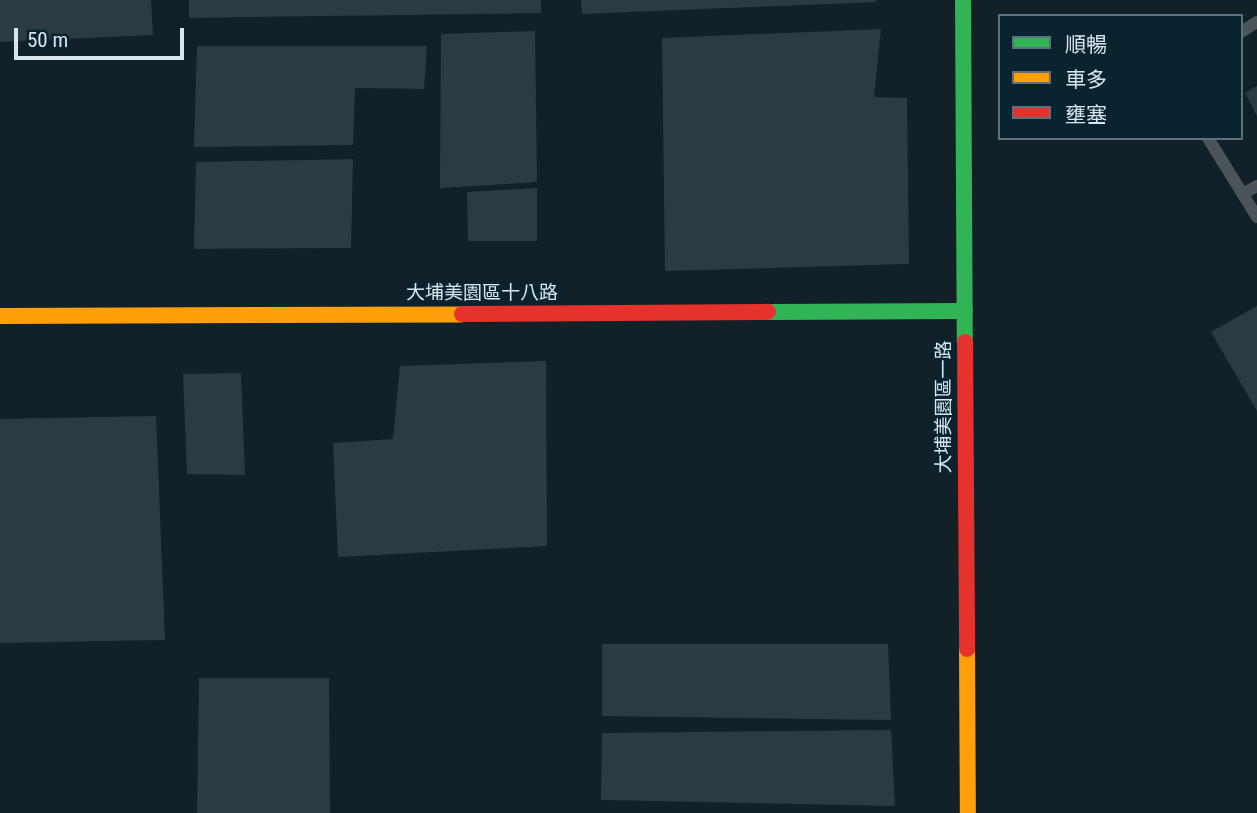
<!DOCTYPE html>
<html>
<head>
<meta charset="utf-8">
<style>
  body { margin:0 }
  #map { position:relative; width:1257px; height:813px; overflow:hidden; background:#122027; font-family:"Roboto Condensed","Noto Sans TC",sans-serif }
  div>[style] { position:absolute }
  .building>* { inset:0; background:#2c3b42 }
  .lane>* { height:12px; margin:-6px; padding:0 6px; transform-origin:6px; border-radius:6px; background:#4b5458 }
  .fast>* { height:16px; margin:-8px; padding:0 8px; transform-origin:8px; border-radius:8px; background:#30b455 }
  .slow>* { height:16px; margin:-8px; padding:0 8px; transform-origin:8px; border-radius:8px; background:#ff9f0a }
  .jam>* { height:16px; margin:-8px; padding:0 8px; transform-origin:8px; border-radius:8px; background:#e5322d }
  span { translate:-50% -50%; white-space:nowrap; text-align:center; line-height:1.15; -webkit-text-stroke:7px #092330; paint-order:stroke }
  .street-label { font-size:19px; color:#d7e6ee }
  .legend { position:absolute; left:998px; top:14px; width:245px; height:126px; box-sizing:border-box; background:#092330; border:2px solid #5b717c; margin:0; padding:9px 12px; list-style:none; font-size:21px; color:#d7e6ee }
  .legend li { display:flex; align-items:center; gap:14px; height:35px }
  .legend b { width:35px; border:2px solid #5b717c }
  .scale { position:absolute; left:14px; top:28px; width:170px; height:32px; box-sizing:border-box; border:4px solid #d7e6ee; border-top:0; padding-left:9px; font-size:21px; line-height:24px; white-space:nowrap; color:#d7e6ee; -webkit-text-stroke:5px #092330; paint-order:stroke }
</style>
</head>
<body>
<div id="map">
  <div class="building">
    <i style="clip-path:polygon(0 0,151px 0,153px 35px,0 42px)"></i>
    <i style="clip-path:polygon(189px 0,541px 0,541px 13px,189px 18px)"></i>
    <i style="clip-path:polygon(581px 0,876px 0,876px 2px,582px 14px)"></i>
    <i style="clip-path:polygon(881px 29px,874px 97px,907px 98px,909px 264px,665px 271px,662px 38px)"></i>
    <i style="clip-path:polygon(535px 31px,537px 182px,440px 188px,441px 34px)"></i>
    <i style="clip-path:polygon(197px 46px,427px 46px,424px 89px,355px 88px,353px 145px,194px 147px)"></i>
    <i style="clip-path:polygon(1257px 86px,1257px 116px,1245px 93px)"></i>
    <i style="clip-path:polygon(353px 159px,351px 248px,194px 249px,196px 162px)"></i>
    <i style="clip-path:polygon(537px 188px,537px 241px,468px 241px,467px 192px)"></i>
    <i style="clip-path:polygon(1257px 306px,1257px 411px,1211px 332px)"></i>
    <i style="clip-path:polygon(546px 361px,547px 546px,338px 557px,333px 443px,393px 439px,400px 366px)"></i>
    <i style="clip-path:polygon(241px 373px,245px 475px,187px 474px,183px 374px)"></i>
    <i style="clip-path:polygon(156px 416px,165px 640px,0 643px,0 419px)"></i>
    <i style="clip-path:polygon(602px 644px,888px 644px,891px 720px,602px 716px)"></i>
    <i style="clip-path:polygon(199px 678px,329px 678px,330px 813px,197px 813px)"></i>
    <i style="clip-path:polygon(891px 730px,895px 806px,601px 800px,602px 733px)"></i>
  </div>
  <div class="lane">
    <i style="left:1241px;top:32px;width:19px;rotate:-32deg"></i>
    <i style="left:1208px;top:138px;width:93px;rotate:58.2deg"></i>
    <i style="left:1243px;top:194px;width:16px;rotate:-30deg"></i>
  </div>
  <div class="fast">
    <i style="left:963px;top:0;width:342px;rotate:89.7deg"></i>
    <i style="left:768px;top:312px;width:197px;rotate:-0.3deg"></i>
  </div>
  <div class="slow">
    <i style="left:0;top:316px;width:462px;rotate:-0.2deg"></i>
    <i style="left:967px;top:649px;width:164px;rotate:89.7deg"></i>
  </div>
  <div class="jam">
    <i style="left:462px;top:314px;width:306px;rotate:-0.4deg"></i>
    <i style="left:965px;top:342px;width:307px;rotate:89.6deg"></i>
  </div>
  <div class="street-label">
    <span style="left:482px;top:293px">大埔美園區十八路</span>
    <span style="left:944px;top:407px;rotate:-90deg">大埔美園區一路</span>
  </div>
  <ul class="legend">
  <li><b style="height:9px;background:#30b455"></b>順暢</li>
  <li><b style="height:9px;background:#ff9f0a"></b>車多</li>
  <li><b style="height:9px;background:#e5322d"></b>壅塞</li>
  </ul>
  <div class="scale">50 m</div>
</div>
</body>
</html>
